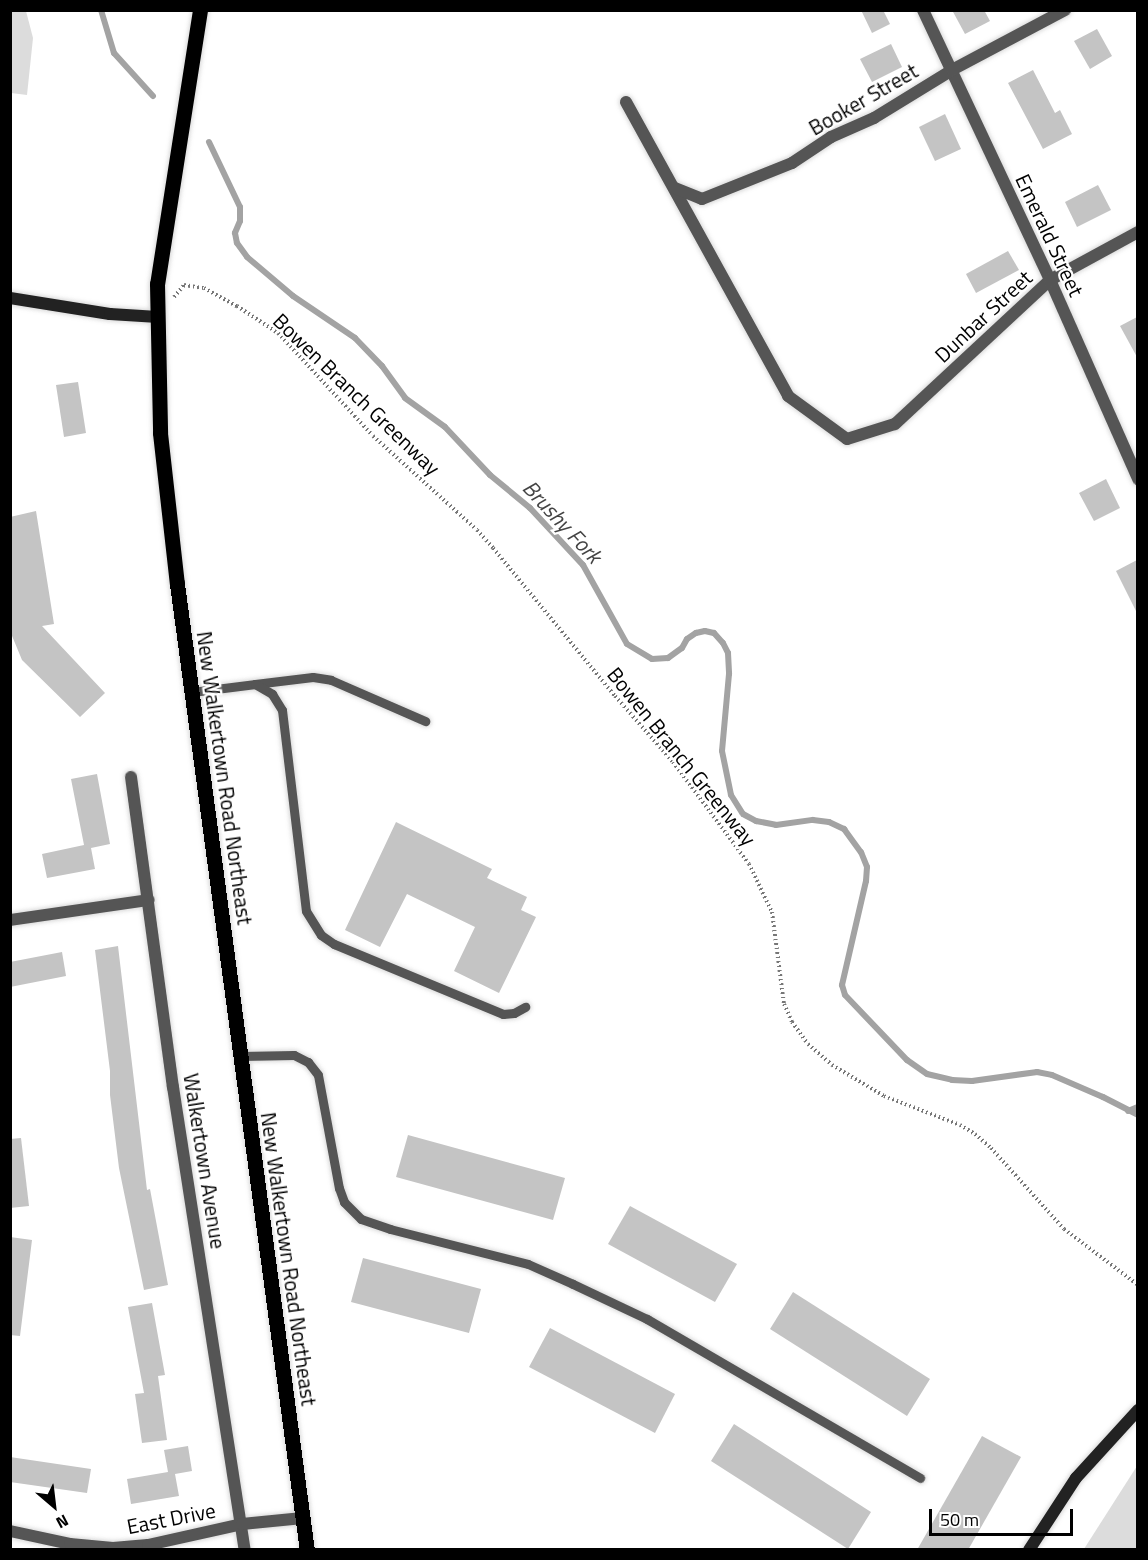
<!DOCTYPE html>
<html>
<head>
<meta charset="utf-8">
<style>
  body { margin:0 }
  #map { position:relative; width:1148px; height:1560px; overflow:hidden; background:#fff; font-family:"Titillium Web",sans-serif }
  div>[style] { position:absolute }
  .green>* { inset:0; background:#dcdcdc }
  .stream>* { height:6px; margin:-3px; padding:0 3px; transform-origin:3px; border-radius:3px; background:#a3a3a3 }
  .building>* { inset:0; background:#c4c4c4 }
  .path>* { height:4px; margin-top:-2px; transform-origin:0; background:repeating-linear-gradient(90deg,#777 0 1.5px,transparent 0 4.5px) }
  .roads { filter:drop-shadow(0 0 2px #dbdbdb) drop-shadow(0 0 2px #dbdbdb) }
  .lane>* { height:9px; margin:-4.5px; padding:0 4.5px; transform-origin:4.5px; border-radius:4.5px; background:#555 }
  .street>* { height:12px; margin:-6px; padding:0 6px; transform-origin:6px; border-radius:6px; background:#555 }
  .secondary>* { height:12px; margin:-6px; padding:0 6px; transform-origin:6px; border-radius:6px; background:#222 }
  .primary>* { height:15px; margin:-7.5px; padding:0 7.5px; transform-origin:7.5px; border-radius:7.5px; background:#000 }
  span { translate:-50% -50%; white-space:nowrap; text-align:center; line-height:1.15; -webkit-text-stroke:4.5px #fff; paint-order:stroke }
  .street-label { font-size:21px; color:#000 }
  .water-label { font-size:22px; color:#444; font-style:italic }
  .frame { position:absolute; inset:0; border:12px solid #000; pointer-events:none }
  .north { position:absolute; left:24px; top:1476px; width:60px; height:60px; -webkit-text-stroke:4px #fff; paint-order:stroke; rotate:152deg; font-size:16px; font-weight:700; line-height:24px; text-align:center; color:#000 }
  .north::after { content:''; display:block; margin:auto; width:21px; height:27px; background:#000; clip-path:polygon(50% 0,100% 100%,50% 72%,0 100%) }
  .scale { position:absolute; left:929px; top:1509px; width:144px; height:27px; box-sizing:border-box; border:3px solid #000; border-top:0; padding-left:8px; font-size:18px; line-height:21px; white-space:nowrap; color:#000; -webkit-text-stroke:4px #fff; paint-order:stroke }
</style>
</head>
<body>
<div id="map">
  <div class="green">
    <i style="clip-path:polygon(10px 11px,26px 11px,33px 38px,27px 95px,11px 93px)"></i>
    <i style="clip-path:polygon(1137px 1466px,1137px 1549px,1084px 1549px)"></i>
  </div>
  <div class="stream">
    <i style="left:101px;top:10px;width:45px;rotate:73.2deg"></i>
    <i style="left:114px;top:53px;width:58px;rotate:47.8deg"></i>
    <i style="left:209px;top:142px;width:72px;rotate:64.5deg"></i>
    <i style="left:240px;top:207px;width:14px;rotate:90deg"></i>
    <i style="left:240px;top:221px;width:13px;rotate:113deg"></i>
    <i style="left:235px;top:233px;width:10px;rotate:79deg"></i>
    <i style="left:237px;top:243px;width:17px;rotate:54deg"></i>
    <i style="left:247px;top:257px;width:60px;rotate:40.3deg"></i>
    <i style="left:293px;top:296px;width:75px;rotate:34.1deg"></i>
    <i style="left:355px;top:338px;width:39px;rotate:46deg"></i>
    <i style="left:382px;top:366px;width:39px;rotate:54deg"></i>
    <i style="left:405px;top:398px;width:49px;rotate:35.9deg"></i>
    <i style="left:445px;top:427px;width:66px;rotate:46.8deg"></i>
    <i style="left:490px;top:475px;width:52px;rotate:39.5deg"></i>
    <i style="left:530px;top:508px;width:78px;rotate:47.1deg"></i>
    <i style="left:583px;top:565px;width:90px;rotate:60.9deg"></i>
    <i style="left:627px;top:644px;width:29px;rotate:31deg"></i>
    <i style="left:652px;top:659px;width:16px;rotate:-4deg"></i>
    <i style="left:668px;top:658px;width:17px;rotate:-36deg"></i>
    <i style="left:682px;top:648px;width:10px;rotate:-61deg"></i>
    <i style="left:687px;top:639px;width:11px;rotate:-34deg"></i>
    <i style="left:696px;top:633px;width:9px;rotate:-13deg"></i>
    <i style="left:705px;top:631px;width:9px;rotate:13deg"></i>
    <i style="left:714px;top:633px;width:13px;rotate:48deg"></i>
    <i style="left:723px;top:643px;width:11px;rotate:63deg"></i>
    <i style="left:728px;top:653px;width:21px;rotate:87deg"></i>
    <i style="left:729px;top:674px;width:77px;rotate:95.2deg"></i>
    <i style="left:722px;top:751px;width:45px;rotate:78.4deg"></i>
    <i style="left:731px;top:795px;width:22px;rotate:58deg"></i>
    <i style="left:743px;top:814px;width:15px;rotate:28deg"></i>
    <i style="left:756px;top:821px;width:20px;rotate:11deg"></i>
    <i style="left:776px;top:825px;width:37px;rotate:-8deg"></i>
    <i style="left:813px;top:820px;width:16px;rotate:7deg"></i>
    <i style="left:829px;top:822px;width:17px;rotate:25deg"></i>
    <i style="left:844px;top:829px;width:29px;rotate:54deg"></i>
    <i style="left:861px;top:852px;width:16px;rotate:68deg"></i>
    <i style="left:867px;top:867px;width:14px;rotate:94deg"></i>
    <i style="left:866px;top:881px;width:107px;rotate:103deg"></i>
    <i style="left:842px;top:985px;width:10px;rotate:73deg"></i>
    <i style="left:845px;top:995px;width:90px;rotate:46.4deg"></i>
    <i style="left:907px;top:1060px;width:24px;rotate:35deg"></i>
    <i style="left:927px;top:1074px;width:26px;rotate:13deg"></i>
    <i style="left:952px;top:1080px;width:20px;rotate:3deg"></i>
    <i style="left:972px;top:1081px;width:66px;rotate:-7.9deg"></i>
    <i style="left:1037px;top:1072px;width:15px;rotate:11deg"></i>
    <i style="left:1052px;top:1075px;width:56px;rotate:23.3deg"></i>
    <i style="left:1103px;top:1097px;width:39px;rotate:27deg"></i>
    <i style="left:1128px;top:1111px;width:11px;rotate:-22deg"></i>
  </div>
  <div class="building">
    <i style="clip-path:polygon(861px 10px,883px 10px,890px 24px,872px 33px)"></i>
    <i style="clip-path:polygon(952px 10px,984px 10px,990px 21px,965px 34px)"></i>
    <i style="clip-path:polygon(1097px 29px,1112px 56px,1090px 69px,1074px 41px)"></i>
    <i style="clip-path:polygon(891px 44px,902px 67px,872px 82px,860px 59px)"></i>
    <i style="clip-path:polygon(1033px 70px,1055px 113px,1060px 110px,1072px 134px,1043px 149px,1008px 83px)"></i>
    <i style="clip-path:polygon(945px 114px,961px 149px,935px 161px,919px 127px)"></i>
    <i style="clip-path:polygon(1098px 185px,1111px 210px,1077px 227px,1065px 202px)"></i>
    <i style="clip-path:polygon(1008px 251px,1019px 270px,976px 293px,966px 274px)"></i>
    <i style="clip-path:polygon(1137px 317px,1137px 357px,1120px 326px)"></i>
    <i style="clip-path:polygon(78px 382px,86px 433px,64px 437px,56px 385px)"></i>
    <i style="clip-path:polygon(1106px 479px,1120px 508px,1094px 521px,1079px 493px)"></i>
    <i style="clip-path:polygon(36px 511px,54px 624px,42px 626px,105px 693px,80px 717px,22px 660px,10px 631px,10px 517px)"></i>
    <i style="clip-path:polygon(1137px 560px,1137px 613px,1116px 571px)"></i>
    <i style="clip-path:polygon(97px 774px,110px 844px,91px 848px,95px 869px,47px 878px,42px 854px,84px 845px,71px 779px)"></i>
    <i style="clip-path:polygon(396px 822px,492px 869px,487px 878px,527px 897px,521px 910px,536px 917px,499px 993px,454px 971px,475px 927px,407px 894px,380px 947px,345px 930px)"></i>
    <i style="clip-path:polygon(118px 946px,147px 1190px,150px 1189px,168px 1285px,144px 1290px,119px 1168px,110px 1095px,110px 1071px,95px 950px)"></i>
    <i style="clip-path:polygon(62px 952px,66px 976px,10px 987px,10px 962px)"></i>
    <i style="clip-path:polygon(408px 1135px,565px 1178px,553px 1220px,396px 1177px)"></i>
    <i style="clip-path:polygon(21px 1138px,29px 1206px,10px 1208px,10px 1139px)"></i>
    <i style="clip-path:polygon(630px 1206px,737px 1264px,715px 1302px,608px 1244px)"></i>
    <i style="clip-path:polygon(10px 1237px,32px 1240px,20px 1336px,10px 1335px)"></i>
    <i style="clip-path:polygon(363px 1258px,481px 1289px,469px 1333px,351px 1302px)"></i>
    <i style="clip-path:polygon(793px 1292px,930px 1379px,907px 1416px,770px 1329px)"></i>
    <i style="clip-path:polygon(152px 1303px,165px 1375px,158px 1376px,167px 1440px,142px 1443px,135px 1394px,144px 1393px,128px 1307px)"></i>
    <i style="clip-path:polygon(550px 1328px,675px 1394px,655px 1433px,529px 1367px)"></i>
    <i style="clip-path:polygon(734px 1424px,871px 1512px,848px 1549px,711px 1461px)"></i>
    <i style="clip-path:polygon(982px 1436px,1021px 1457px,968px 1550px,917px 1550px)"></i>
    <i style="clip-path:polygon(188px 1446px,192px 1471px,175px 1474px,179px 1496px,131px 1504px,127px 1479px,168px 1472px,164px 1450px)"></i>
    <i style="clip-path:polygon(10px 1457px,91px 1469px,87px 1493px,10px 1482px)"></i>
  </div>
  <div class="path">
    <i style="left:174px;top:297px;width:16px;rotate:-50deg"></i>
    <i style="left:184px;top:285px;width:20px;rotate:9deg"></i>
    <i style="left:204px;top:288px;width:38px;rotate:29deg"></i>
    <i style="left:237px;top:306px;width:49px;rotate:33.4deg"></i>
    <i style="left:278px;top:333px;width:140px;rotate:47.3deg"></i>
    <i style="left:373px;top:436px;width:140px;rotate:42.1deg"></i>
    <i style="left:477px;top:530px;width:24px;rotate:48deg"></i>
    <i style="left:493px;top:548px;width:192px;rotate:50.5deg"></i>
    <i style="left:615px;top:696px;width:88px;rotate:48.7deg"></i>
    <i style="left:673px;top:762px;width:127px;rotate:53.3deg"></i>
    <i style="left:749px;top:864px;width:53px;rotate:64.4deg"></i>
    <i style="left:772px;top:912px;width:93px;rotate:82.6deg"></i>
    <i style="left:784px;top:1004px;width:20px;rotate:66deg"></i>
    <i style="left:792px;top:1022px;width:27px;rotate:54deg"></i>
    <i style="left:808px;top:1044px;width:32px;rotate:41deg"></i>
    <i style="left:832px;top:1065px;width:61px;rotate:30.8deg"></i>
    <i style="left:884px;top:1096px;width:81px;rotate:20.9deg"></i>
    <i style="left:960px;top:1125px;width:17px;rotate:31deg"></i>
    <i style="left:975px;top:1134px;width:21px;rotate:41deg"></i>
    <i style="left:991px;top:1148px;width:109px;rotate:48deg"></i>
    <i style="left:1064px;top:1229px;width:93px;rotate:37.1deg"></i>
  </div>
  <div class="roads">
    <div class="lane">
      <i style="left:255px;top:684px;width:58px;rotate:-6.9deg"></i>
      <i style="left:313px;top:677px;width:18px;rotate:9deg"></i>
      <i style="left:331px;top:680px;width:103px;rotate:23.6deg"></i>
      <i style="left:192px;top:692px;width:64px;rotate:-7.2deg"></i>
      <i style="left:255px;top:684px;width:20px;rotate:30deg"></i>
      <i style="left:272px;top:694px;width:19px;rotate:58deg"></i>
      <i style="left:282px;top:710px;width:202px;rotate:83.2deg"></i>
      <i style="left:306px;top:911px;width:28px;rotate:58deg"></i>
      <i style="left:321px;top:935px;width:16px;rotate:35deg"></i>
      <i style="left:334px;top:944px;width:183px;rotate:22.5deg"></i>
      <i style="left:503px;top:1014px;width:11px;rotate:-5deg"></i>
      <i style="left:514px;top:1013px;width:13px;rotate:-29deg"></i>
      <i style="left:241px;top:1056px;width:53px;rotate:-1.1deg"></i>
      <i style="left:294px;top:1055px;width:16px;rotate:27deg"></i>
      <i style="left:308px;top:1062px;width:16px;rotate:52deg"></i>
      <i style="left:318px;top:1075px;width:115px;rotate:79.5deg"></i>
      <i style="left:339px;top:1188px;width:15px;rotate:70deg"></i>
      <i style="left:344px;top:1202px;width:24px;rotate:45deg"></i>
      <i style="left:361px;top:1219px;width:31px;rotate:19deg"></i>
      <i style="left:390px;top:1229px;width:142px;rotate:14.2deg"></i>
      <i style="left:528px;top:1264px;width:49px;rotate:24deg"></i>
      <i style="left:573px;top:1284px;width:82px;rotate:25.3deg"></i>
      <i style="left:647px;top:1319px;width:316px;rotate:30.2deg"></i>
    </div>
    <div class="street">
      <i style="left:923px;top:10px;width:298px;rotate:64.8deg"></i>
      <i style="left:1050px;top:280px;width:218px;rotate:66.1deg"></i>
      <i style="left:626px;top:102px;width:336px;rotate:61.1deg"></i>
      <i style="left:788px;top:396px;width:73px;rotate:36.1deg"></i>
      <i style="left:847px;top:439px;width:50px;rotate:-17.4deg"></i>
      <i style="left:895px;top:424px;width:212px;rotate:-42.9deg"></i>
      <i style="left:1050px;top:280px;width:100px;rotate:-28.6deg"></i>
      <i style="left:675px;top:188px;width:29px;rotate:22deg"></i>
      <i style="left:702px;top:199px;width:97px;rotate:-21.8deg"></i>
      <i style="left:792px;top:163px;width:47px;rotate:-33.7deg"></i>
      <i style="left:831px;top:137px;width:47px;rotate:-23.8deg"></i>
      <i style="left:874px;top:118px;width:92px;rotate:-31.6deg"></i>
      <i style="left:952px;top:70px;width:128px;rotate:-28deg"></i>
      <i style="left:131px;top:777px;width:313px;rotate:82.3deg"></i>
      <i style="left:173px;top:1087px;width:469px;rotate:81.2deg"></i>
      <i style="left:10px;top:920px;width:140px;rotate:-8.2deg"></i>
      <i style="left:10px;top:1531px;width:61px;rotate:12.2deg"></i>
      <i style="left:70px;top:1544px;width:43px;rotate:5.3deg"></i>
      <i style="left:113px;top:1548px;width:35px;rotate:-5deg"></i>
      <i style="left:148px;top:1545px;width:96px;rotate:-12.6deg"></i>
      <i style="left:242px;top:1524px;width:61px;rotate:-5.6deg"></i>
    </div>
    <div class="secondary">
      <i style="left:10px;top:298px;width:101px;rotate:9.1deg"></i>
      <i style="left:110px;top:314px;width:48px;rotate:3.6deg"></i>
      <i style="left:1029px;top:1550px;width:86px;rotate:-56.9deg"></i>
      <i style="left:1076px;top:1478px;width:92px;rotate:-47.6deg"></i>
    </div>
    <div class="primary">
      <i style="left:200px;top:10px;width:277px;rotate:98.9deg"></i>
      <i style="left:157px;top:284px;width:149px;rotate:88.8deg"></i>
      <i style="left:160px;top:433px;width:152px;rotate:83.6deg"></i>
      <i style="left:177px;top:584px;width:975px;rotate:82.34deg"></i>
    </div>
  </div>
  <div class="street-label">
    <span style="left:863px;top:99px;rotate:-30deg">Booker Street</span>
    <span style="left:1050px;top:235px;rotate:65deg">Emerald Street</span>
    <span style="left:983px;top:316px;rotate:-43deg">Dunbar Street</span>
    <span style="left:357px;top:394px;rotate:44deg">Bowen Branch Greenway</span>
    <span style="left:682px;top:756px;rotate:51deg">Bowen Branch Greenway</span>
    <span style="left:225px;top:778px;rotate:82deg">New Walkertown Road Northeast</span>
    <span style="left:205px;top:1161px;rotate:81deg">Walkertown Avenue</span>
    <span style="left:289px;top:1259px;rotate:82deg">New Walkertown Road Northeast</span>
    <span style="left:171px;top:1518px;rotate:-11deg">East Drive</span>
  </div>
  <div class="water-label">
    <span style="left:562px;top:522px;rotate:47deg">Brushy Fork</span>
  </div>
  <div class="frame"></div>
  <div class="north">N</div>
  <div class="scale">50 m</div>
</div>
</body>
</html>
